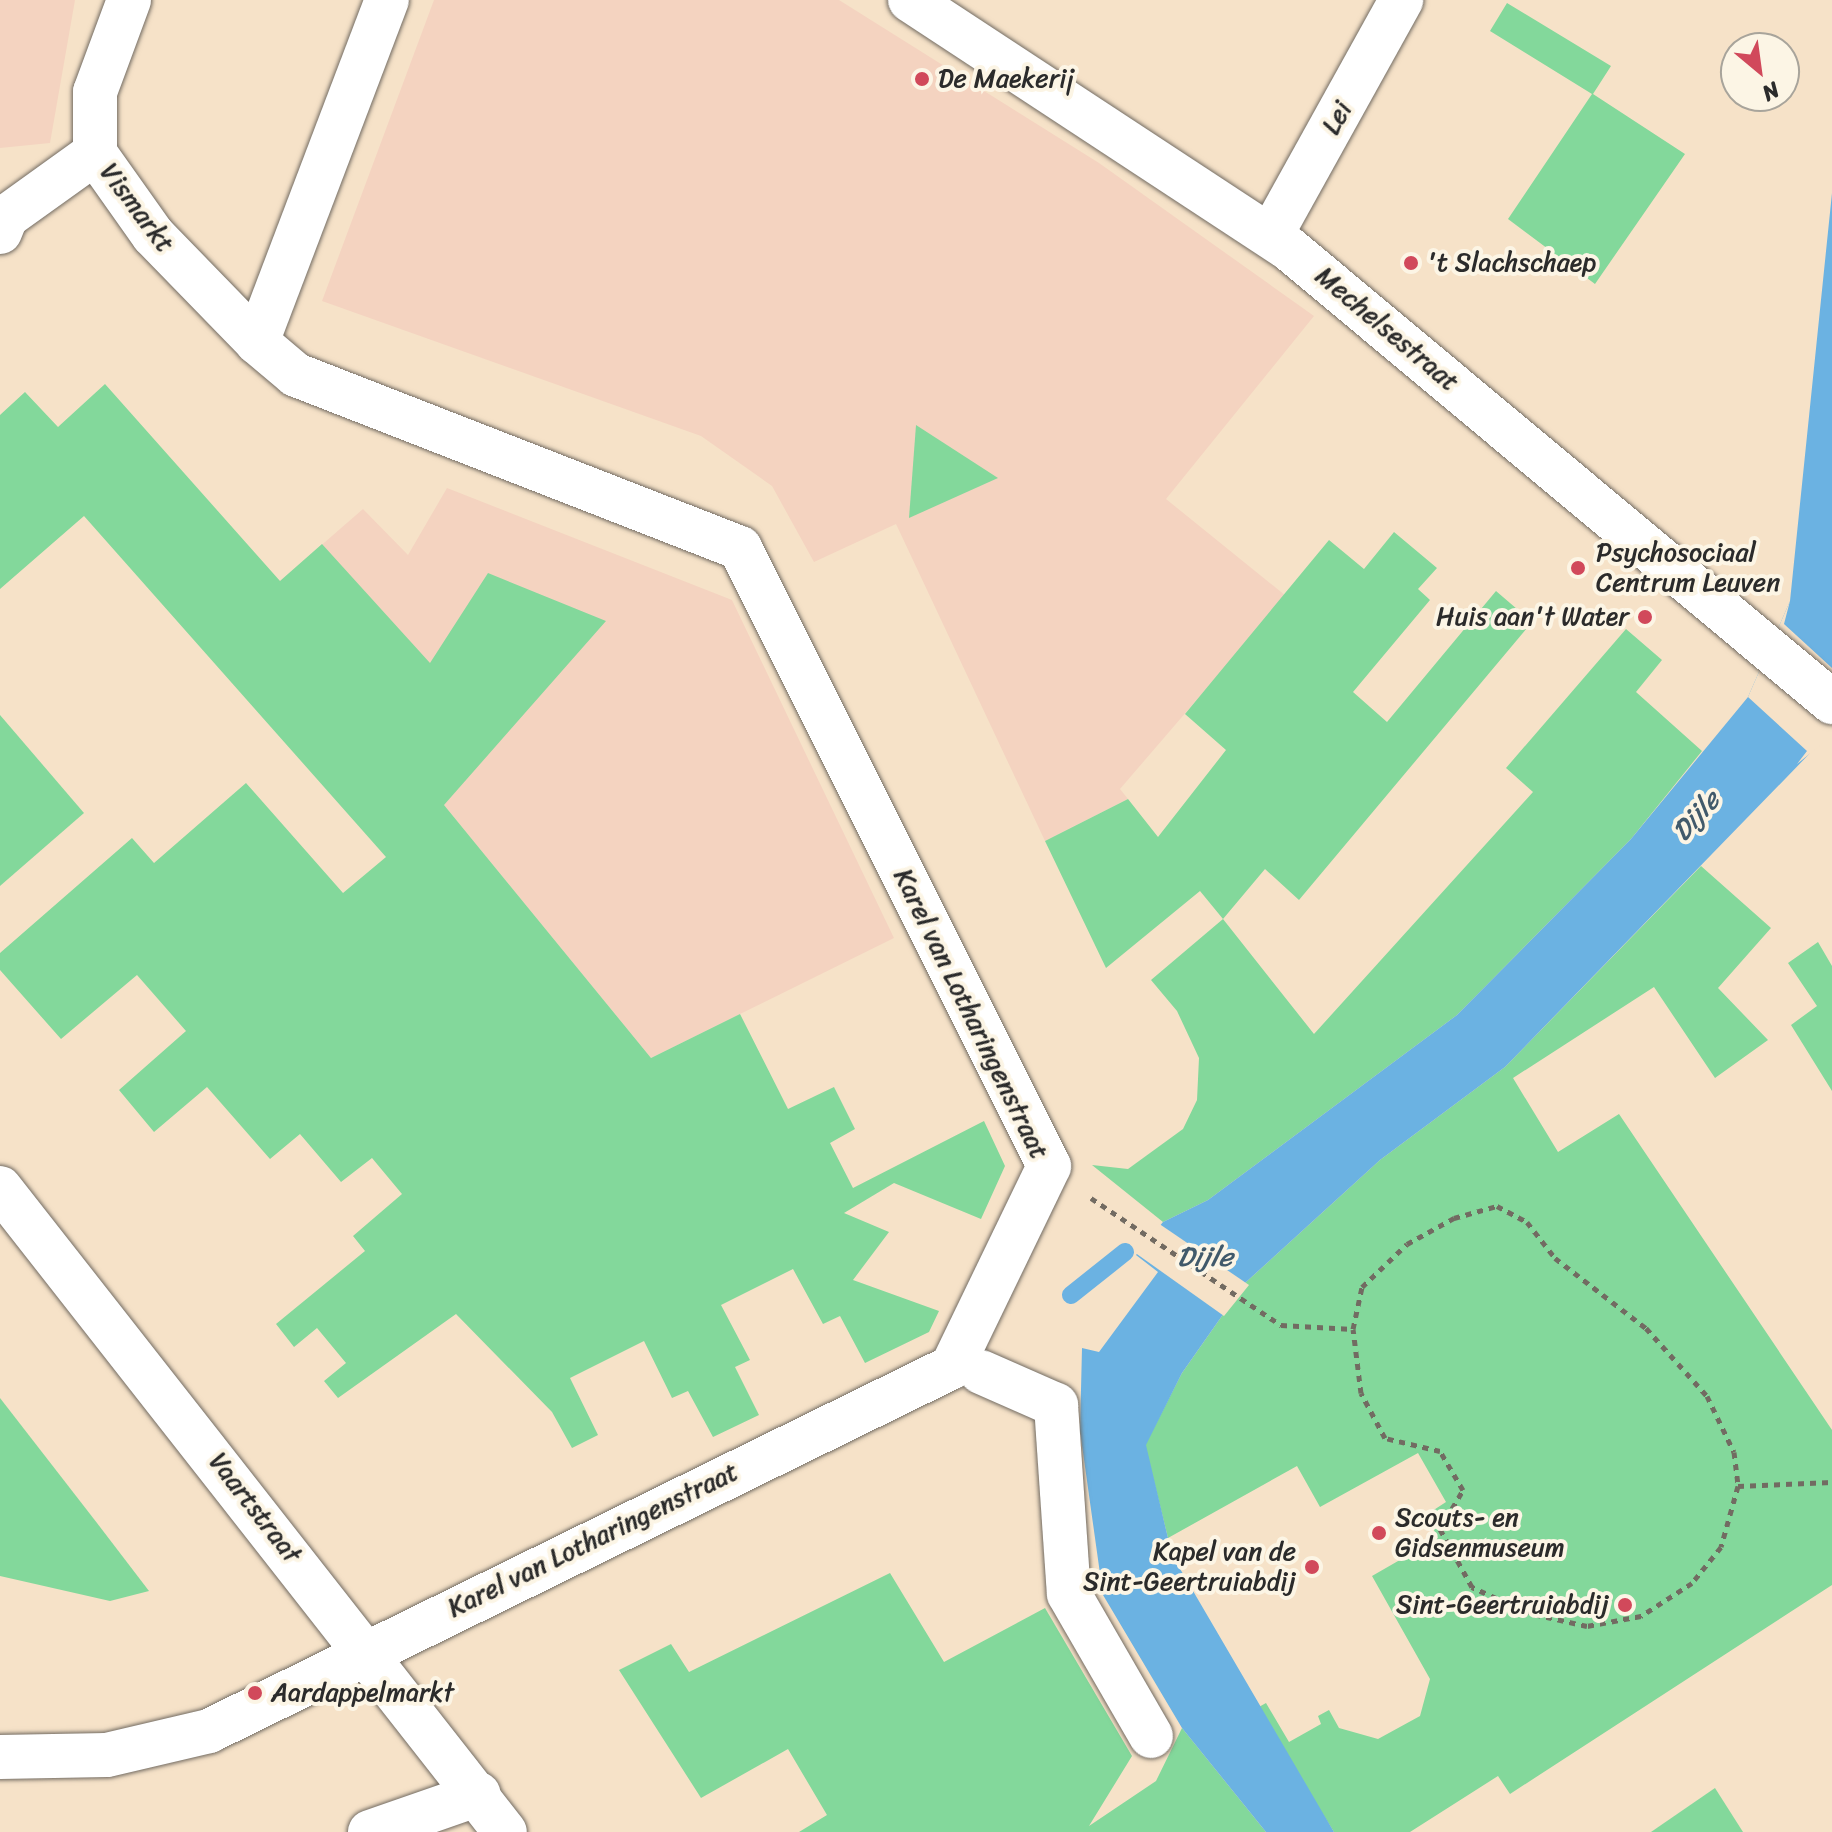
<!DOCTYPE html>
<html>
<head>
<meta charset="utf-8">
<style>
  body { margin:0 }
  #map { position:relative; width:1832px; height:1832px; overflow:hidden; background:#f6e2c8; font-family:Sriracha,sans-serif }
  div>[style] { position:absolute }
  .built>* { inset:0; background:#f4d3c0 }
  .green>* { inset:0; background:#83d89b }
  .water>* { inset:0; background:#6bb2e2 }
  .pier>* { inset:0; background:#f6e2c8 }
  .stream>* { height:18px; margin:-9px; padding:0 9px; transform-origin:9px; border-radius:9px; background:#6bb2e2 }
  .path>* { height:5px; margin-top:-2.5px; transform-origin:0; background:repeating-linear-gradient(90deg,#726b62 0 6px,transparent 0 12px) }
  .roads { filter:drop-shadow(0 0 2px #726b62) drop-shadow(0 0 2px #726b62) }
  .minor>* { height:44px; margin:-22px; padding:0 22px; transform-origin:22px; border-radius:22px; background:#fff }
  .dots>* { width:22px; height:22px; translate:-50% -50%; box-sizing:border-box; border:4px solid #fcf5e5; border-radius:50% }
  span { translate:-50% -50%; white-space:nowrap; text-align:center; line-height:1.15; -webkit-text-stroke:8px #fcf5e5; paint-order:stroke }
  .poi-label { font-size:26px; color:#2b2b2b }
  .left { translate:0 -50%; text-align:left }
  .right { translate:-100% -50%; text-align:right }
  .street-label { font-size:26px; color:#2b2b2b }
  .water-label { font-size:28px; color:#415a6b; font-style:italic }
  .north { position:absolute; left:1720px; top:32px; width:80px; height:80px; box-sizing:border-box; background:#fcf5e5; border:2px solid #a8a49b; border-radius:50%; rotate:151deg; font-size:22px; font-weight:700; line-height:32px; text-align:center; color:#2b2b2b }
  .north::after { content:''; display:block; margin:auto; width:28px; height:36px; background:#d1495b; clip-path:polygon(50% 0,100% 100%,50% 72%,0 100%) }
</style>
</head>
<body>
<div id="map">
  <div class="built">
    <i style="clip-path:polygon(0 0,75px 0,50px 143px,0 148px)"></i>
    <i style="clip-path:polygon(434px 0,839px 0,1099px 163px,1314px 316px,1166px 499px,1286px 596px,1120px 789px,1128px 799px,1045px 841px,896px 524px,814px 562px,772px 486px,701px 436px,322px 301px)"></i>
    <i style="clip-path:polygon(447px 488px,732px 600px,894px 938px,651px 1058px,444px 805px,202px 649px,363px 509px,408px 555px)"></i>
  </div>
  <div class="green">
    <i style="clip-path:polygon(1507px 3px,1611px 66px,1593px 94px,1685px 154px,1595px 284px,1508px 219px,1592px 94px,1490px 31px)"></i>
    <i style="clip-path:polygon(105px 384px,280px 581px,322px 544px,430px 663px,488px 573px,606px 621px,444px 805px,651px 1058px,740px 1014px,788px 1109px,834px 1087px,855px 1129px,830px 1143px,853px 1188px,984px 1121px,1005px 1166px,981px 1219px,894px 1183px,844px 1213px,889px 1232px,853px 1280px,939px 1311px,929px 1332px,865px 1363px,840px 1316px,823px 1324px,793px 1269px,721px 1305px,750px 1360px,735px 1367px,759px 1415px,713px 1437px,688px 1391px,672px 1398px,644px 1341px,570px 1378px,598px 1435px,572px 1448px,552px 1412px,456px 1314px,338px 1398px,324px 1381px,346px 1363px,317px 1328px,294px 1347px,276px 1324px,365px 1251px,353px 1236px,402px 1194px,372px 1158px,341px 1182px,300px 1134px,270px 1159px,207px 1087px,154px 1132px,119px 1090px,186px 1031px,137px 975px,61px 1039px,0 970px,0 953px,132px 838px,154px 863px,246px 783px,343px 893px,386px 857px,84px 516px,0 589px,0 415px,25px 392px,58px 427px)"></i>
    <i style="clip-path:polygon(916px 425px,998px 478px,909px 518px)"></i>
    <i style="clip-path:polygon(1394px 532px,1437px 568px,1418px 589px,1430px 600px,1353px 692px,1387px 722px,1496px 591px,1532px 622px,1299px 900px,1265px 869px,1223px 919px,1314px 1034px,1533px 792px,1506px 768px,1626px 629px,1662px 660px,1636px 692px,1702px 751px,1631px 839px,1457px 1015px,1208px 1200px,1163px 1222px,1092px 1165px,1128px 1169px,1183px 1129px,1197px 1100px,1199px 1058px,1177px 1011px,1151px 980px,1223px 919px,1200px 891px,1106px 968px,1045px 841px,1128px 799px,1158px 837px,1226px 750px,1185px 714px,1329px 540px,1364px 569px)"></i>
    <i style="clip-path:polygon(0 715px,84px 813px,0 886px)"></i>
    <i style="clip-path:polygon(1701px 866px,1771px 928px,1718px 988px,1768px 1040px,1715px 1078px,1654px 987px,1513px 1078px,1558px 1152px,1619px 1114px,1832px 1430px,1832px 1585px,1510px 1794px,1498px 1776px,1410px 1832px,1334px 1832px,1257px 1708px,1266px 1703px,1289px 1742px,1321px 1724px,1318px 1716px,1329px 1710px,1339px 1728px,1378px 1739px,1420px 1716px,1430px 1679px,1372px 1576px,1438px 1538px,1426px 1515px,1446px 1502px,1418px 1453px,1320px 1507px,1297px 1466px,1168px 1538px,1145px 1445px,1182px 1373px,1245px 1283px,1380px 1160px,1505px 1067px)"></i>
    <i style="clip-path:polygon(1818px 942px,1832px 966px,1832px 1091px,1791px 1025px,1817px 1006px,1788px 963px)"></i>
    <i style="clip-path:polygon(0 1398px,97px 1523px,149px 1591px,110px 1601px,0 1576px)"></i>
    <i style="clip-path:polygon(890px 1573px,944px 1662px,1045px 1608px,1132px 1756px,1089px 1826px,1156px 1781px,1182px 1728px,1266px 1832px,799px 1832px,827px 1815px,788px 1749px,701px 1798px,619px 1670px,671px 1644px,689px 1672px)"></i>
    <i style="clip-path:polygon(1715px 1788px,1743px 1832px,1651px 1832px)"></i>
  </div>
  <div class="water">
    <i style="clip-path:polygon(1832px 193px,1832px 718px,1817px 746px,1505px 1067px,1380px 1160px,1245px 1283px,1182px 1373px,1146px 1445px,1172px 1555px,1334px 1832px,1266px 1832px,1182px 1728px,1103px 1595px,1080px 1431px,1082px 1348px,1099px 1352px,1158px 1272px,1136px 1255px,1163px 1222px,1208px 1200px,1457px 1015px,1631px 839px,1748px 697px,1790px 601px)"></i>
  </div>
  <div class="pier">
    <i style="clip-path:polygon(1790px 601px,1784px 624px,1832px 668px,1832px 718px,1822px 744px,1797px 764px,1807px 751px,1748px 697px)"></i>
    <i style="clip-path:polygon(1158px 1223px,1249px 1285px,1224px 1316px,1134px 1252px)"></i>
  </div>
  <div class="stream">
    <i style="left:1071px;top:1295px;width:69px;rotate:-38.5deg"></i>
  </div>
  <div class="path">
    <i style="left:1091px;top:1198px;width:229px;rotate:33.8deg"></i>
    <i style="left:1281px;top:1325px;width:72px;rotate:3.2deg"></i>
    <i style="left:1738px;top:1486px;width:63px;rotate:105.6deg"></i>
    <i style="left:1721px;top:1547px;width:46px;rotate:128.9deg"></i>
    <i style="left:1692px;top:1583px;width:61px;rotate:147.1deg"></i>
    <i style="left:1641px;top:1616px;width:55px;rotate:169.5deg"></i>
    <i style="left:1587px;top:1626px;width:59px;rotate:-167.4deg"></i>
    <i style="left:1529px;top:1613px;width:63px;rotate:-155.5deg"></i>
    <i style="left:1472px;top:1587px;width:66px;rotate:-118.9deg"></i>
    <i style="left:1440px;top:1529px;width:45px;rotate:-59.5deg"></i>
    <i style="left:1463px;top:1490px;width:45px;rotate:-120.5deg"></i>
    <i style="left:1440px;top:1451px;width:57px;rotate:-166.7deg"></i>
    <i style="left:1385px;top:1438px;width:51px;rotate:-118.1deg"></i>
    <i style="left:1361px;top:1393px;width:64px;rotate:-97.1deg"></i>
    <i style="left:1353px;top:1329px;width:43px;rotate:-77.9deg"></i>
    <i style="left:1362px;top:1287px;width:62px;rotate:-43.7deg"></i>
    <i style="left:1407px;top:1244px;width:54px;rotate:-29deg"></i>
    <i style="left:1454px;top:1218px;width:45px;rotate:-15.6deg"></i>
    <i style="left:1497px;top:1206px;width:34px;rotate:28deg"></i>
    <i style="left:1527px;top:1222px;width:46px;rotate:52.1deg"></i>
    <i style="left:1555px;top:1258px;width:115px;rotate:37.6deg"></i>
    <i style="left:1646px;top:1328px;width:91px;rotate:48.1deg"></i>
    <i style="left:1707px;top:1396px;width:62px;rotate:64.3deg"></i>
    <i style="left:1734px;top:1452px;width:34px;rotate:83deg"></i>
    <i style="left:1738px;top:1486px;width:94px;rotate:-2.4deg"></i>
  </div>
  <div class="roads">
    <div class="minor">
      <i style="left:910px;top:0;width:452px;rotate:33.3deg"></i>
      <i style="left:1288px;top:248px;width:709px;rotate:39.85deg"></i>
      <i style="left:0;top:232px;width:16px;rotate:-68deg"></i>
      <i style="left:6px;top:217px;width:110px;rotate:-35.7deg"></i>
      <i style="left:1271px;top:235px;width:269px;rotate:-61deg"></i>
      <i style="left:257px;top:342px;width:366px;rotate:-69.2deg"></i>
      <i style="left:0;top:1188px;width:818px;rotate:51.9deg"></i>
      <i style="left:981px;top:1372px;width:82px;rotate:23.7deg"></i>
      <i style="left:1056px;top:1405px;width:189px;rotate:86.1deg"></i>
      <i style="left:1069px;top:1594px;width:164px;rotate:60deg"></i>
      <i style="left:0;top:1757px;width:107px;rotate:-1.1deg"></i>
      <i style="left:107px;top:1755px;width:105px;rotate:-13.2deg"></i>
      <i style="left:209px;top:1731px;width:827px;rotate:-26.1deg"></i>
      <i style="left:952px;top:1367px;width:223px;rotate:-64.2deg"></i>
      <i style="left:1049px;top:1166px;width:691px;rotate:-116.57deg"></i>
      <i style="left:740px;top:548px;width:477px;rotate:-158.7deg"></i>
      <i style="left:296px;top:375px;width:51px;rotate:-139.8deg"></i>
      <i style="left:257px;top:342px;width:149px;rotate:-134.2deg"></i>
      <i style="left:153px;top:235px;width:100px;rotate:-125.3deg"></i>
      <i style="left:95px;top:153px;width:61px;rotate:-90deg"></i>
      <i style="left:95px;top:92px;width:98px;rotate:-69.7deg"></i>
      <i style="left:370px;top:1832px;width:115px;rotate:-19.2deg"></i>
    </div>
  </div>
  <div class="dots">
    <i style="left:922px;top:79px;background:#d1495b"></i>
    <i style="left:1411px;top:263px;background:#d1495b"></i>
    <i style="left:1578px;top:568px;background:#d1495b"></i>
    <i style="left:1645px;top:617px;background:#d1495b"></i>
    <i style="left:1379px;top:1533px;background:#d1495b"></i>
    <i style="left:1312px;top:1567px;background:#d1495b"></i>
    <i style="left:1625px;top:1605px;background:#d1495b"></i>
    <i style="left:255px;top:1693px;background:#d1495b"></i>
  </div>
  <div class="poi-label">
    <span class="left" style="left:938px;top:79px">De Maekerij</span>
    <span class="left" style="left:1427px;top:263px">'t Slachschaep</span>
    <span class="left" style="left:1596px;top:568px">Psychosociaal<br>Centrum Leuven</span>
    <span class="right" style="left:1629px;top:617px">Huis aan't Water</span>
    <span class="left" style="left:1395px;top:1533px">Scouts- en<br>Gidsenmuseum</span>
    <span class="right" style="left:1296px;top:1567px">Kapel van de<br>Sint-Geertruiabdij</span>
    <span class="right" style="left:1609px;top:1605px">Sint-Geertruiabdij</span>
    <span class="left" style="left:271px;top:1693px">Aardappelmarkt</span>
  </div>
  <div class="street-label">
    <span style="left:1337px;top:118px;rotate:-61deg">Lei</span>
    <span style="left:137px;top:208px;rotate:53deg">Vismarkt</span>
    <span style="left:1387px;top:329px;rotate:40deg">Mechelsestraat</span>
    <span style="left:971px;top:1014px;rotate:64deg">Karel van Lotharingenstraat</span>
    <span style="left:255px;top:1508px;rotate:52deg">Vaartstraat</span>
    <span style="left:593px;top:1540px;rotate:-26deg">Karel van Lotharingenstraat</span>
  </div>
  <div class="water-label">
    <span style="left:1696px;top:816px;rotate:-48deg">Dijle</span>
    <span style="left:1205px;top:1257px">Dijle</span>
  </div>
  <div class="north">N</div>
</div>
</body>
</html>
